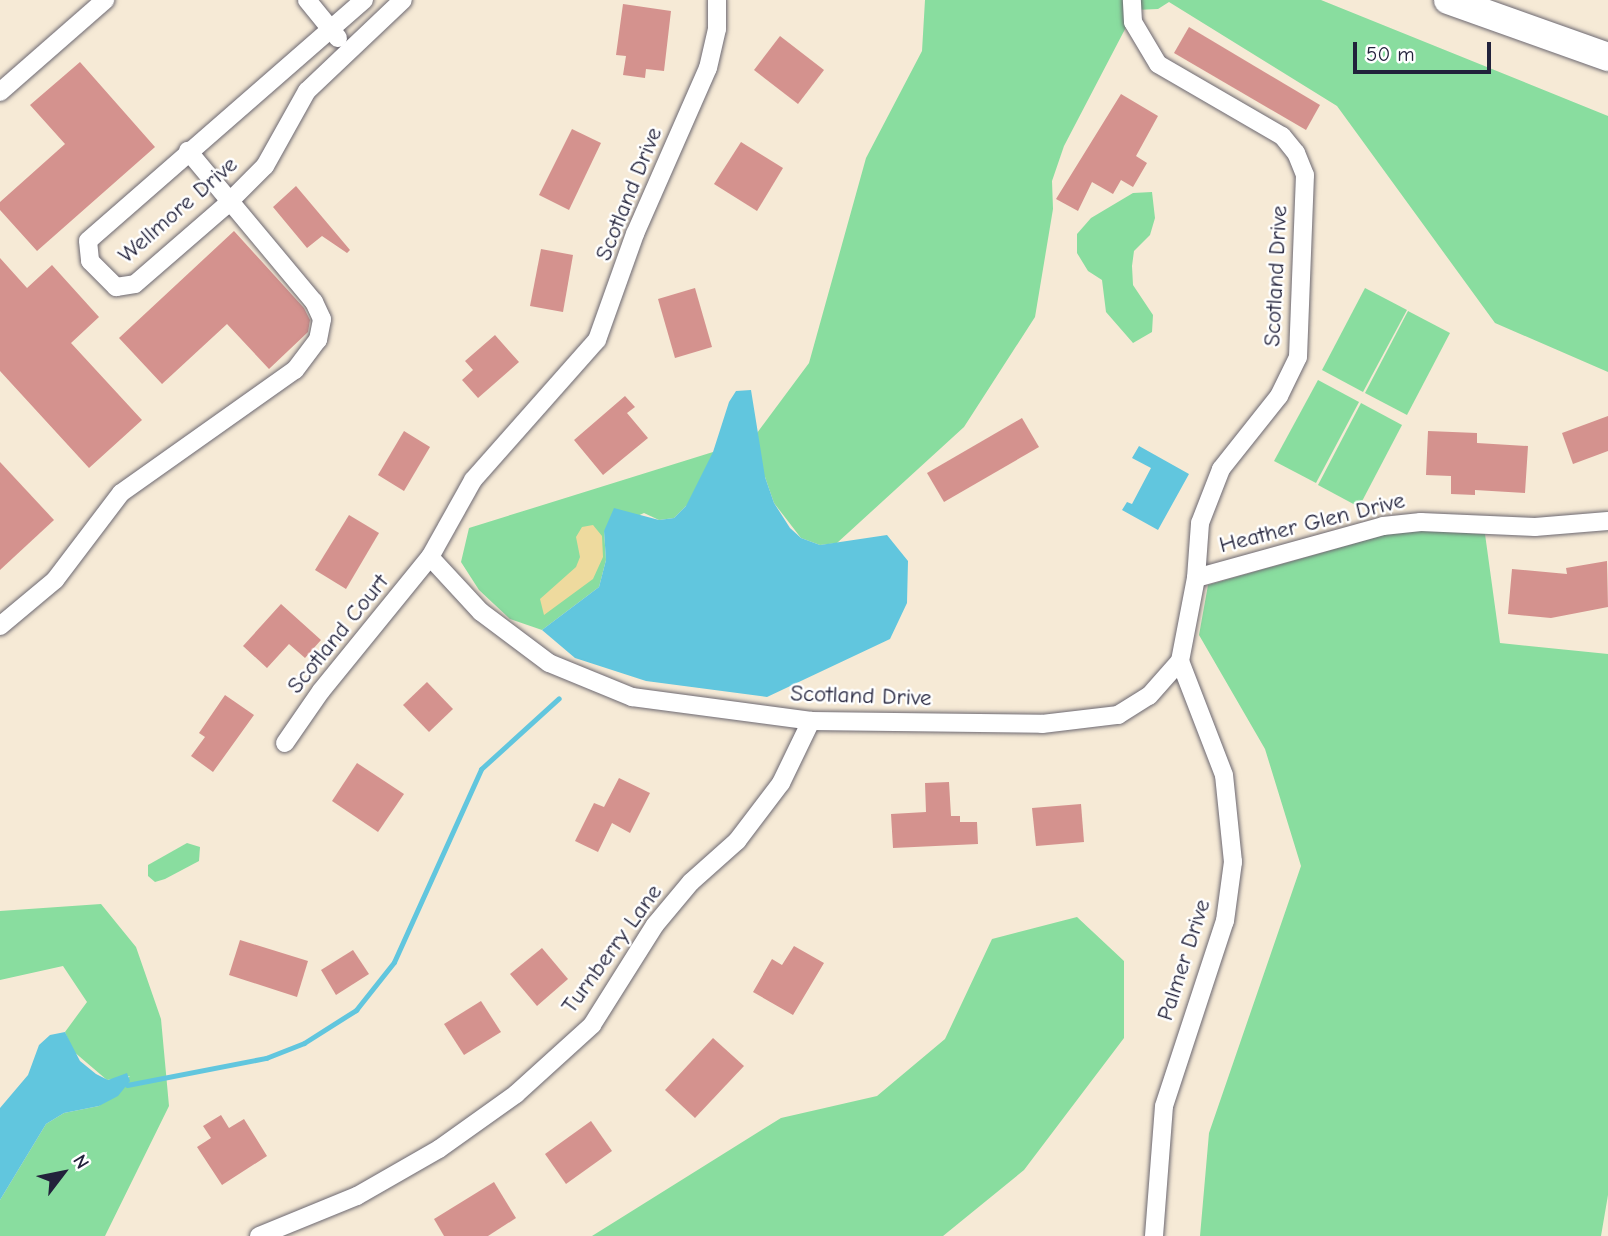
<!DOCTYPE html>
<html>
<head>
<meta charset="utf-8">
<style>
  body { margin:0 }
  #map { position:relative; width:1608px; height:1236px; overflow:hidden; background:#f6ead6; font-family:"Comic Neue",sans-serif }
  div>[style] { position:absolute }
  .green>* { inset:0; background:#89dd9f }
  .sand>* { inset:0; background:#eeda9e }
  .water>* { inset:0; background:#61c6de }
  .stream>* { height:5px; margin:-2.5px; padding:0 2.5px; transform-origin:2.5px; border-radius:2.5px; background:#61c6de }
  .building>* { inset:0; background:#d4928e }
  .roads { filter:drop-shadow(0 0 2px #6c6871) drop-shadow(0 0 2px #6c6871) }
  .street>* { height:18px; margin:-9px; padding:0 9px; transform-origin:9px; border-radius:9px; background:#fff }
  .primary>* { height:28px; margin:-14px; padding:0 14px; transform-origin:14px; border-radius:14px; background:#fff }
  span { translate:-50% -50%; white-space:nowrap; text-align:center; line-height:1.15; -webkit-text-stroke:5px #fff; paint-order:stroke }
  .street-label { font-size:23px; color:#22223b }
  .north { position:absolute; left:28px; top:1138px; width:70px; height:70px; -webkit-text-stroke:5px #fff; paint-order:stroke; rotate:58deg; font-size:19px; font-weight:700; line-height:28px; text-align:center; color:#22223b }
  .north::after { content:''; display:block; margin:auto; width:24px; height:32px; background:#22223b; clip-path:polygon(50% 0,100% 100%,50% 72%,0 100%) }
  .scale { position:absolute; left:1353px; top:42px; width:138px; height:32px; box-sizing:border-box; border:4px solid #22223b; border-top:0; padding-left:9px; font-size:21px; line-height:24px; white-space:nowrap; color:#22223b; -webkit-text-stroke:5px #fff; paint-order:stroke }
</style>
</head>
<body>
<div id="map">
  <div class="green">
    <i style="clip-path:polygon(925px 0,1321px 0,1608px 116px,1608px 372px,1495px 323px,1337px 106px,1169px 2px,1158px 9px,1135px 10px,1064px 146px,1052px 181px,1053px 209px,1035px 317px,964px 427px,837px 543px,820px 545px,801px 538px,774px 503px,765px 477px,686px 506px,674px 518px,659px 520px,644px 513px,604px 531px,606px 560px,599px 587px,542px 630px,510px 619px,479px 590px,461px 562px,469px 528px,713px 452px,757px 433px,809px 363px,866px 158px,922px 51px)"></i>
    <i style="clip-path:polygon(1152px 192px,1155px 218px,1150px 235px,1134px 251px,1132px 266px,1133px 285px,1153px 315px,1152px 332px,1133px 343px,1106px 312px,1102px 280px,1088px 271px,1077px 253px,1077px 234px,1091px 218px,1133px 193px)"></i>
    <i style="clip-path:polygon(1365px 288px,1407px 310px,1363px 392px,1322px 370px)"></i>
    <i style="clip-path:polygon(1408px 311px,1450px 333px,1407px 415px,1365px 393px)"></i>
    <i style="clip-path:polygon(1318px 380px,1359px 402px,1316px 483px,1274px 461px)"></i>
    <i style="clip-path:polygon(1361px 403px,1402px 425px,1359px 507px,1318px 485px)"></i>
    <i style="clip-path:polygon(1424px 530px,1485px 534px,1500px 643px,1608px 654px,1608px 1195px,1601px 1236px,1200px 1236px,1209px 1133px,1301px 866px,1265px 749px,1199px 635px,1208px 585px,1388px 534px)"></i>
    <i style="clip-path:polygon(187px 843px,200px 847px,199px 861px,165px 879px,155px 882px,148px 876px,148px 865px)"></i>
    <i style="clip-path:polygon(101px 904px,136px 947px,161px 1019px,169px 1106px,105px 1236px,0 1236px,0 1200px,46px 1124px,64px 1113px,99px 1106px,130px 1076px,107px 1080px,73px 1051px,65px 1032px,87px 1002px,63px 966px,0 980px,0 911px)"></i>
    <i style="clip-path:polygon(1077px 917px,1124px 961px,1124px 1038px,1024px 1170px,943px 1236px,592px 1236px,781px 1118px,877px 1096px,945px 1039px,992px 939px)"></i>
  </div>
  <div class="sand">
    <i style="clip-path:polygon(593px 525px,602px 536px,603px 557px,593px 579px,544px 615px,540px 599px,576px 567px,580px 557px,576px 537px,582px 527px)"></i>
  </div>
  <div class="water">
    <i style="clip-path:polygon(751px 390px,765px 477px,774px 503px,790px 528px,801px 538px,820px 545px,887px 535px,908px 561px,907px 603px,890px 639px,767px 697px,646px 681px,575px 658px,542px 630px,599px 587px,606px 560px,604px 531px,614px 508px,659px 520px,674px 518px,686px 506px,713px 452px,729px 402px,736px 391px)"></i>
    <i style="clip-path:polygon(1139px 446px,1189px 474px,1158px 530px,1122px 510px,1127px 502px,1132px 504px,1151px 468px,1132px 458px)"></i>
    <i style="clip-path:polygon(65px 1032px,80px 1061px,96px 1074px,108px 1080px,127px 1073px,130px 1081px,118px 1096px,99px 1106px,64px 1113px,46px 1124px,0 1200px,0 1108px,28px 1075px,39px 1045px,50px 1035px)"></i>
  </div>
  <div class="stream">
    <i style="left:127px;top:1085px;width:142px;rotate:-11deg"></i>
    <i style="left:266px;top:1058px;width:41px;rotate:-21.5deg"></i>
    <i style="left:304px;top:1043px;width:62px;rotate:-32.4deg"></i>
    <i style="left:356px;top:1010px;width:61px;rotate:-51.6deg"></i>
    <i style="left:394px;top:962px;width:212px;rotate:-65.7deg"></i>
    <i style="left:481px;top:769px;width:105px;rotate:-42.3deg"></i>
  </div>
  <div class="building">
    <i style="clip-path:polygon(623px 4px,671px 11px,664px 71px,646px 69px,645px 78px,623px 75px,626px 56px,616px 55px)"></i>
    <i style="clip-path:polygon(1189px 27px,1320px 105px,1306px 130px,1174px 53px)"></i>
    <i style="clip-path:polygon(780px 36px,824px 70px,798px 104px,754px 70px)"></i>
    <i style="clip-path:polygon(80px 62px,155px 147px,37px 251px,0 210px,0 202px,65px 144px,30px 105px)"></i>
    <i style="clip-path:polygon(1121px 94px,1158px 116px,1136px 156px,1147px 163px,1133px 187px,1121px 180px,1113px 194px,1092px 182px,1078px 211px,1056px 199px)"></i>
    <i style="clip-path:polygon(572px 129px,601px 143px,569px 210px,539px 195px)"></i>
    <i style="clip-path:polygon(741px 142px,783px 168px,757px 211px,714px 184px)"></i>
    <i style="clip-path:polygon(296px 186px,350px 250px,347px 253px,322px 236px,307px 248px,273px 207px)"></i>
    <i style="clip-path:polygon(234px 231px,304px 308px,310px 320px,308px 332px,269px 369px,227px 324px,162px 384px,119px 338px)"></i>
    <i style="clip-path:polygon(541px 249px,573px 255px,563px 312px,530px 306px)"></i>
    <i style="clip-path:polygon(0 258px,27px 288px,52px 265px,99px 317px,71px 343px,142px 420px,89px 468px,0 371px)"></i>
    <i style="clip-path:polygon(695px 288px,712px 347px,675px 358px,658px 299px)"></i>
    <i style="clip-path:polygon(495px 335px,519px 362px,478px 398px,462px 380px,473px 370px,465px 361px)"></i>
    <i style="clip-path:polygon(625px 396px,635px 407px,627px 413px,648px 438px,603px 475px,574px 440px)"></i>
    <i style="clip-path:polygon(1608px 416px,1608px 451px,1573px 464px,1562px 433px)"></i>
    <i style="clip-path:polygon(1022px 418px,1039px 447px,944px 502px,927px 473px)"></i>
    <i style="clip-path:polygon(404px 431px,430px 447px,404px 491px,378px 475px)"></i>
    <i style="clip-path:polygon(1428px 431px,1477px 433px,1477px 443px,1528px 446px,1525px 493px,1475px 490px,1475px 495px,1451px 494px,1451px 476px,1426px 475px)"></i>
    <i style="clip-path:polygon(0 462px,54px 520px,0 570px)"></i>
    <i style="clip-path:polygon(349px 515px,379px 533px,346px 589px,315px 570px)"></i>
    <i style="clip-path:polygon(1607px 561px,1608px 607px,1551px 618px,1508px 614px,1512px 569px,1567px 574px,1566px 568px)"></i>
    <i style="clip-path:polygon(281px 604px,321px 640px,305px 658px,289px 644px,267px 668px,243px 646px)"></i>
    <i style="clip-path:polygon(427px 682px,453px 709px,429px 732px,403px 705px)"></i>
    <i style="clip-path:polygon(225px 695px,254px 715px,213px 772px,191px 756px,205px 737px,199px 733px)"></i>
    <i style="clip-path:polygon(357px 763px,404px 794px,378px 832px,332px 801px)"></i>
    <i style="clip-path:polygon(619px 778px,650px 793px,630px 833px,612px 823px,598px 852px,575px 841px,594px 803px,604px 807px)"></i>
    <i style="clip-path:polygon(949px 782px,951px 816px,960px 816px,960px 822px,977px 822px,978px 844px,893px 848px,891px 814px,926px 812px,925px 783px)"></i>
    <i style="clip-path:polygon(1081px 804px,1084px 842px,1036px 846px,1032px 808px)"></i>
    <i style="clip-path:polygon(240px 940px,308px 961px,297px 997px,229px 975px)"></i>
    <i style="clip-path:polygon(794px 946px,824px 963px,793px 1015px,753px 992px,772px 959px,782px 965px)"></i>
    <i style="clip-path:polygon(542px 948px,568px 979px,537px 1006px,510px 974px)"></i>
    <i style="clip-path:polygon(353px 950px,369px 974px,336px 995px,321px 970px)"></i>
    <i style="clip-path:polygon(481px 1001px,501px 1032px,464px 1055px,444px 1024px)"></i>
    <i style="clip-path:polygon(713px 1038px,744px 1066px,695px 1118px,665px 1090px)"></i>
    <i style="clip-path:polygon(221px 1115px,229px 1128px,244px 1119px,267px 1156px,222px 1185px,197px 1147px,211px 1138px,203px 1126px)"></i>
    <i style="clip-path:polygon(591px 1121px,612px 1151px,566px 1184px,545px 1154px)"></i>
    <i style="clip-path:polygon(494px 1182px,516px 1218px,488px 1236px,444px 1236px,434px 1219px)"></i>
  </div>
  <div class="roads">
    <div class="street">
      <i style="left:307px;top:0;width:49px;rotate:50.8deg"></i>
      <i style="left:364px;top:0;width:366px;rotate:138.9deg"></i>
      <i style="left:88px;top:241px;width:20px;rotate:84deg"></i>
      <i style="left:90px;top:261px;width:37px;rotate:45deg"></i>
      <i style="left:116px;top:287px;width:19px;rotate:-9deg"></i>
      <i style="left:135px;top:284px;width:118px;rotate:-40.9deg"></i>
      <i style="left:224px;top:207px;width:58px;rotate:-45deg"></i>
      <i style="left:265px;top:166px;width:86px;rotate:-60.8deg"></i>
      <i style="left:307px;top:91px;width:132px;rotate:-43.5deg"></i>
      <i style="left:0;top:92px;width:140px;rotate:-41.2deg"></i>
      <i style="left:430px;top:557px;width:75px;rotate:47.2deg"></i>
      <i style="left:481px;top:612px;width:85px;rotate:36.9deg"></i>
      <i style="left:549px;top:663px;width:90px;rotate:22.3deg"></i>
      <i style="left:632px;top:697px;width:181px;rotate:7.6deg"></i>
      <i style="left:811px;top:721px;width:231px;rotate:0.7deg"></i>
      <i style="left:1042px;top:724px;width:77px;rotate:-6.8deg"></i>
      <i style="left:1118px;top:715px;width:36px;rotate:-32deg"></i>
      <i style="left:1149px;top:696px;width:47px;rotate:-48.5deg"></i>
      <i style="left:1180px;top:661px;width:85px;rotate:-79.1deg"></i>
      <i style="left:1196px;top:578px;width:55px;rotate:-85.8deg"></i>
      <i style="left:1200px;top:523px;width:58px;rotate:-68.7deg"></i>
      <i style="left:1221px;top:469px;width:93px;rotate:-51.5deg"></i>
      <i style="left:1279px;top:396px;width:43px;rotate:-64deg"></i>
      <i style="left:1298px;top:357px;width:182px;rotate:-87.8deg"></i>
      <i style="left:1305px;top:175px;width:24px;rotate:-112deg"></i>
      <i style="left:1296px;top:153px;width:22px;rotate:-129deg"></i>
      <i style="left:1282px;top:136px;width:143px;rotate:-149.9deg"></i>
      <i style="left:1158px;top:64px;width:49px;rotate:-120.8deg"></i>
      <i style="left:1133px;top:22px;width:22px;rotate:-93deg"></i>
      <i style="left:1196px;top:578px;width:194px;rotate:-15.5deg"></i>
      <i style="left:1383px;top:526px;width:38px;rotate:-6deg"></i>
      <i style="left:1421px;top:522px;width:114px;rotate:2.5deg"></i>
      <i style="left:1535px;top:527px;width:73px;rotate:-4.7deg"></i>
      <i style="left:0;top:626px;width:72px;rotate:-39.9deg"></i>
      <i style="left:55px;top:580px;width:109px;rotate:-52.8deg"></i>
      <i style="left:121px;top:493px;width:213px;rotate:-35.3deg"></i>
      <i style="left:295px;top:370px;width:38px;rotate:-53deg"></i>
      <i style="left:318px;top:340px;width:21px;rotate:-79deg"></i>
      <i style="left:322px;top:319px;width:19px;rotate:-115deg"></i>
      <i style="left:314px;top:302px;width:197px;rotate:-129.8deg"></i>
      <i style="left:285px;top:743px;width:63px;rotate:-55.3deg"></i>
      <i style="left:321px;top:691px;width:173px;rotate:-50.9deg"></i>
      <i style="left:430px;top:557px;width:88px;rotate:-60.8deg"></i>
      <i style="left:473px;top:480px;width:187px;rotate:-48.5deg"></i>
      <i style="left:597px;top:340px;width:113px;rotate:-70.3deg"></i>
      <i style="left:635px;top:234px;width:181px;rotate:-66.3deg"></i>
      <i style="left:708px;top:68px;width:40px;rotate:-77deg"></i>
      <i style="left:717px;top:29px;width:29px;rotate:-90deg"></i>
      <i style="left:259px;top:1236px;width:106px;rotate:-22.2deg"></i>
      <i style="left:357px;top:1196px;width:95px;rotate:-29.8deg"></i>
      <i style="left:439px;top:1149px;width:95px;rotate:-35.5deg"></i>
      <i style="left:516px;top:1094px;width:103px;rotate:-42.2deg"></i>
      <i style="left:592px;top:1025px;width:118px;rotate:-57.8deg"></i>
      <i style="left:655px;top:925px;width:56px;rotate:-50.1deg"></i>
      <i style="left:691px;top:882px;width:62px;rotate:-41.7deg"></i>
      <i style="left:737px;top:841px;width:73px;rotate:-52.8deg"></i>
      <i style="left:781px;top:783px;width:69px;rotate:-64.2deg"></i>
      <i style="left:1154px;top:1236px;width:130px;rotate:-85.6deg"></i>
      <i style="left:1164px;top:1106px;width:195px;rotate:-71.8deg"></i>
      <i style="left:1225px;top:921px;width:60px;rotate:-82.3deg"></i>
      <i style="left:1233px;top:862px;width:87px;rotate:-95.9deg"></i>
      <i style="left:1224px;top:775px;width:122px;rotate:-111.1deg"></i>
    </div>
    <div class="primary">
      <i style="left:1448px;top:0;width:170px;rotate:19.6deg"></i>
    </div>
  </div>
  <div class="street-label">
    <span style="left:629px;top:194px;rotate:-68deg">Scotland Drive</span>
    <span style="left:178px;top:210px;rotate:-41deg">Wellmore Drive</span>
    <span style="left:1276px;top:276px;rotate:-87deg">Scotland Drive</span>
    <span style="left:1312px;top:523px;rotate:-14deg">Heather Glen Drive</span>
    <span style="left:338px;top:634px;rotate:-51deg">Scotland Court</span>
    <span style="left:861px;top:696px;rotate:2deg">Scotland Drive</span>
    <span style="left:612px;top:949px;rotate:-54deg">Turnberry Lane</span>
    <span style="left:1184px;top:960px;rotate:-72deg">Palmer Drive</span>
  </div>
  <div class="north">N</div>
  <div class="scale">50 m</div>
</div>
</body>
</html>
